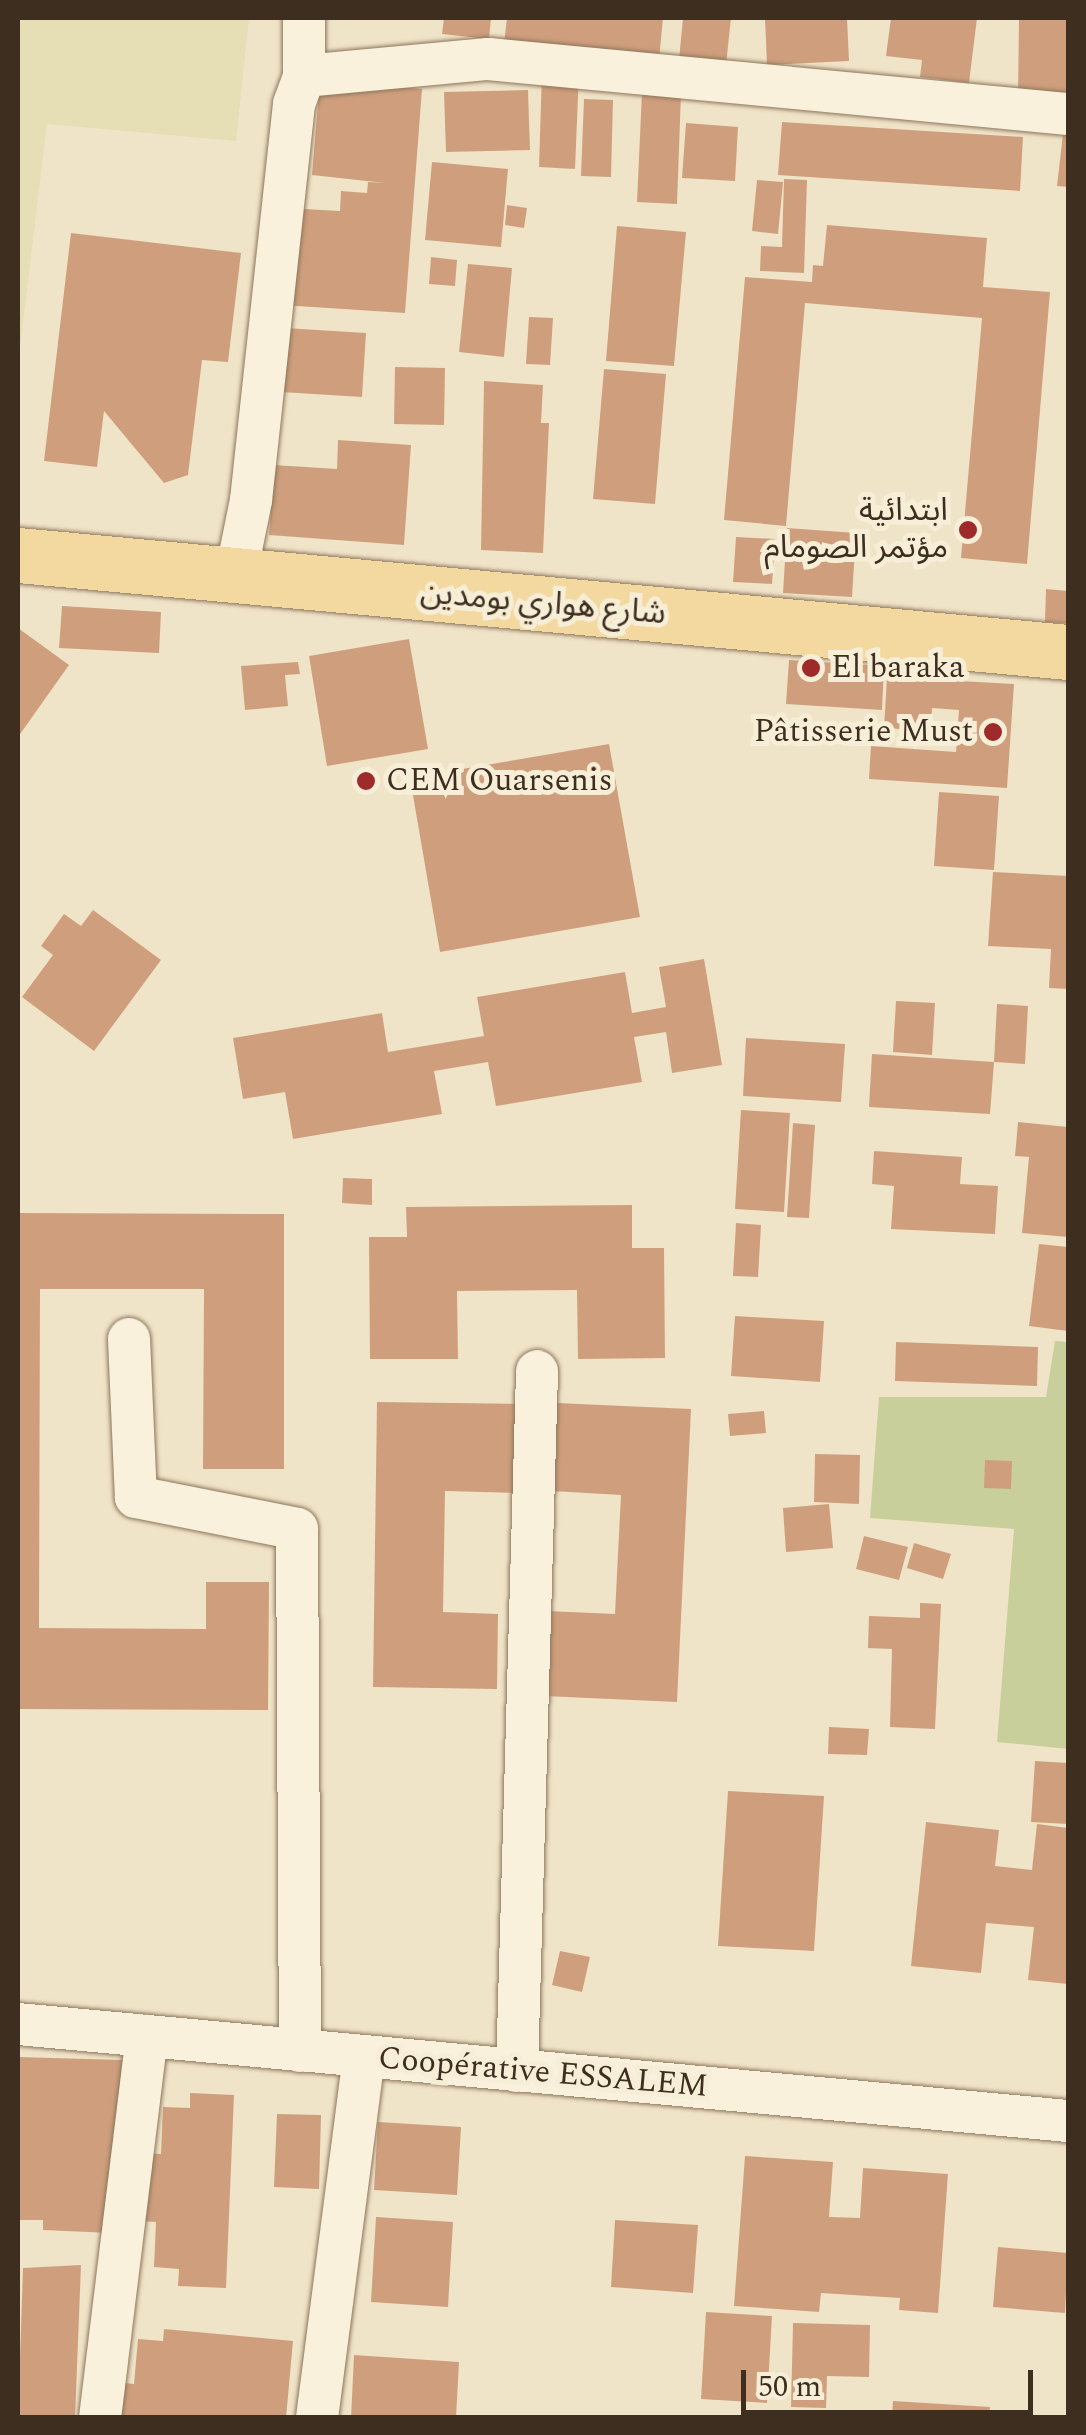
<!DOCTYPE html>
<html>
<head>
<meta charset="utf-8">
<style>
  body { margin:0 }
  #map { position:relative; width:1086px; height:2435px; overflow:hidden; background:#f0e4c8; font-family:Spectral,"Noto Sans Arabic",serif }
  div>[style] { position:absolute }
  .farmland>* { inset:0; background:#e6deb5 }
  .green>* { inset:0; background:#c9cf9b }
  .building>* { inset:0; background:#cf9f7d }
  .roads { filter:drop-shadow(0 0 2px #8d765c) drop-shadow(0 0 2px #8d765c) }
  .minor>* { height:42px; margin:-21px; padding:0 21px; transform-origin:21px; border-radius:21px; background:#faf1dc }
  .major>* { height:55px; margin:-27.5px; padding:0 27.5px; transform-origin:27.5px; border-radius:27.5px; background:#f3d9a0 }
  .dots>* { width:28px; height:28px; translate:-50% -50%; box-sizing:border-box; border:5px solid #f7eed8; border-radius:50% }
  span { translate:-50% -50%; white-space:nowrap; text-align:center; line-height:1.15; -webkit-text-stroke:10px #f7eed8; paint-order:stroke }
  .poi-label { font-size:32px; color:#3d2e20 }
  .right { translate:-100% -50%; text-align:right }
  .left { translate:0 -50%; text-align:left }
  .street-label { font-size:32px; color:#3d2e20 }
  .frame { position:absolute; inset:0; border:20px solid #3d2e20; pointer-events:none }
  .scale { position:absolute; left:741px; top:2370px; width:292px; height:45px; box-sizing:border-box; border:5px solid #3d2e20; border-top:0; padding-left:12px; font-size:30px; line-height:35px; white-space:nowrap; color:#3d2e20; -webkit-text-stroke:8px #f7eed8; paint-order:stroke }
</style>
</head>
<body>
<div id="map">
  <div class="farmland">
    <i style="clip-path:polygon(18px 18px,249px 18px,236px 141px,47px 124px,18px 364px)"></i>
  </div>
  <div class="green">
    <i style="clip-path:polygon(1055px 1341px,1068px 1342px,1068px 1749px,997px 1742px,1014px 1529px,870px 1518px,879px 1397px,1046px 1397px)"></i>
  </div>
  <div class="building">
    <i style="clip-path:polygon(444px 18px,491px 18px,489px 39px,442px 34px)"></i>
    <i style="clip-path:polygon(507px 18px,663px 18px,659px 60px,504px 44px)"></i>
    <i style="clip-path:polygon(683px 18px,731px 18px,726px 65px,679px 60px)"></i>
    <i style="clip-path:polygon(765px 18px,847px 18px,849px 61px,767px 65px)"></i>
    <i style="clip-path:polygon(891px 18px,977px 18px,969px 83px,920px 77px,922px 60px,886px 56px)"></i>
    <i style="clip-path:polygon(1019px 18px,1068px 18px,1068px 98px,1018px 98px)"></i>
    <i style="clip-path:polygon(542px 71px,579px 72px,575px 169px,539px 167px)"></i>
    <i style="clip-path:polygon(320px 80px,422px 89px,405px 313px,282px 305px,288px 208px,340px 211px,341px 191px,367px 193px,368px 182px,385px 183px,312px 175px)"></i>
    <i style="clip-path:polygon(528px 90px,530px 150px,446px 152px,444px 92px)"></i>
    <i style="clip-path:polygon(642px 92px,681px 93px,677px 204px,637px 202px)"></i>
    <i style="clip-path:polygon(584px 99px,613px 100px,611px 177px,581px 176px)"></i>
    <i style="clip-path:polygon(782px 122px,1023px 137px,1020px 191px,778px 175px)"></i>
    <i style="clip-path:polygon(686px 123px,738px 127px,735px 181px,682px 178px)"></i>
    <i style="clip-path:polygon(1063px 134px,1068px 134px,1068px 187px,1057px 186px)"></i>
    <i style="clip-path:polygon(432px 162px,508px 169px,501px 247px,425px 240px)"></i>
    <i style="clip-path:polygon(784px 179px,807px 180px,804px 273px,760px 271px,761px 246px,782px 247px)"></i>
    <i style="clip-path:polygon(757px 180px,783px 182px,778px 234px,752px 231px)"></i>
    <i style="clip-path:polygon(507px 205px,527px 208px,524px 228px,505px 225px)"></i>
    <i style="clip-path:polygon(827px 225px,987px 238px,983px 287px,1050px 292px,1027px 564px,961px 558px,982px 318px,805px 303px,786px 526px,724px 520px,745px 277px,812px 282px,813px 265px,823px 266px)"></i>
    <i style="clip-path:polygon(617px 226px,686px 232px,674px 366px,606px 361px)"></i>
    <i style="clip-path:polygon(71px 233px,241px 253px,228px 362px,202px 360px,188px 475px,164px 483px,104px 411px,97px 467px,44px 461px)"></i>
    <i style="clip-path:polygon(431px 257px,457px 260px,455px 286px,429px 284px)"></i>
    <i style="clip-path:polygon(468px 264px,512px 268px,504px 357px,459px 352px)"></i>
    <i style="clip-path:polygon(529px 317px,553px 318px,550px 365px,526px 364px)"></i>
    <i style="clip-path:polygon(285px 328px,366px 333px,362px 397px,281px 392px)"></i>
    <i style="clip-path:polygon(395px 367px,445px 368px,444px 425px,394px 424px)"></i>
    <i style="clip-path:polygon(604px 369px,666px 374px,655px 504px,593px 499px)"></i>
    <i style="clip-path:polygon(484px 381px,543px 385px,541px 423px,549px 423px,543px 553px,481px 550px)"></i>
    <i style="clip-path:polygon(338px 440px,411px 445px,404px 545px,269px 535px,274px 465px,337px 469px)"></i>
    <i style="clip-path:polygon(787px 528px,856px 533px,852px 597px,783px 593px)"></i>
    <i style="clip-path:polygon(736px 537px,775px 539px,772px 584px,733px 582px)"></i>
    <i style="clip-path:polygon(1046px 589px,1068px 591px,1068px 623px,1045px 622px)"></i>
    <i style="clip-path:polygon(62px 606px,161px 612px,159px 653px,59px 648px)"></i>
    <i style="clip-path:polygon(18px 628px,69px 665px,18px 737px)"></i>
    <i style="clip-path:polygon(409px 639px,428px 749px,327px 766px,309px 656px)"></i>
    <i style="clip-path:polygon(789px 660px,884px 666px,882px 710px,786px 704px)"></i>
    <i style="clip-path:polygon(298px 662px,300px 674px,285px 675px,288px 706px,245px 710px,241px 666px)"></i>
    <i style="clip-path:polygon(887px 677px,1014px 684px,1007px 788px,869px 779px,871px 746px,956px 752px,959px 710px,932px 708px,931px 731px,884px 728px)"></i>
    <i style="clip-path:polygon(609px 744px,640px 917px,440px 952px,410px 778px)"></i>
    <i style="clip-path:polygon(939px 792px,999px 796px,994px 870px,934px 866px)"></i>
    <i style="clip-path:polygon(993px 872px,1068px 876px,1068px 989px,1049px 988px,1051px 949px,988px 946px)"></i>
    <i style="clip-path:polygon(93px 910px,161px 960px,94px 1051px,22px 997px,53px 955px,41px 946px,64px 914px,81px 926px)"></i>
    <i style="clip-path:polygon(704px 959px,722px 1065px,672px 1073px,666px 1032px,634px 1037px,642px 1082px,496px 1106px,488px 1062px,434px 1071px,442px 1114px,293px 1139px,285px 1092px,243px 1099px,233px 1038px,382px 1013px,388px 1052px,484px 1036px,477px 997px,625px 972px,632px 1013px,666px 1007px,659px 967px)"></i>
    <i style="clip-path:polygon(896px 1001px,935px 1003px,932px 1055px,893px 1052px)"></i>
    <i style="clip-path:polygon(997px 1004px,1028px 1006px,1025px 1064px,994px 1062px)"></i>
    <i style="clip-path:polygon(746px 1038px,845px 1044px,841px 1102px,743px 1096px)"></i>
    <i style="clip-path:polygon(872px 1054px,994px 1062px,990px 1114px,869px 1107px)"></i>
    <i style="clip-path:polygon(741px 1110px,790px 1113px,784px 1212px,735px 1209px)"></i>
    <i style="clip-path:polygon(1018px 1122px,1068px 1127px,1068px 1237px,1022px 1233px,1029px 1157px,1015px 1156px)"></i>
    <i style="clip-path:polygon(793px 1123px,815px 1125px,809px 1218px,787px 1217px)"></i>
    <i style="clip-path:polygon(874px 1151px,962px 1157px,960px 1184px,998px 1186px,995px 1234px,891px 1229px,894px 1186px,872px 1184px)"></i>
    <i style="clip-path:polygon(343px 1178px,372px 1179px,372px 1205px,342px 1203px)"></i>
    <i style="clip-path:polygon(632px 1205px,632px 1248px,664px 1248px,665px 1358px,578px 1359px,577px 1290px,457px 1291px,458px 1359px,370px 1359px,369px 1237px,407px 1237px,406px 1207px)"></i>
    <i style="clip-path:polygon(18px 1213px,284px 1214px,284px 1469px,203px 1469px,204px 1289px,40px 1289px,39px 1628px,206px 1629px,206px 1582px,269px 1582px,268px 1710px,18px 1709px)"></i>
    <i style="clip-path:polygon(736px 1223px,761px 1225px,758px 1277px,733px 1276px)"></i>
    <i style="clip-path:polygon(1039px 1244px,1068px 1247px,1068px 1331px,1029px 1326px)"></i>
    <i style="clip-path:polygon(735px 1316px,824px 1321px,820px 1382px,731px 1376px)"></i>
    <i style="clip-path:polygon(896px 1342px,1038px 1347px,1037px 1386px,895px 1381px)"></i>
    <i style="clip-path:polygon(377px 1402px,519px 1404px,517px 1493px,445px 1491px,443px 1612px,498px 1614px,497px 1689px,373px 1687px)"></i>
    <i style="clip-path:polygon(557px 1403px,691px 1409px,677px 1702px,544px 1696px,548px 1611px,615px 1614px,621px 1495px,552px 1491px)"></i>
    <i style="clip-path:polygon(764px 1411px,766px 1433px,730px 1436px,728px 1414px)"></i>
    <i style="clip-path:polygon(815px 1454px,860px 1455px,859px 1504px,814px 1502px)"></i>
    <i style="clip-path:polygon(985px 1460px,1012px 1461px,1011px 1489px,984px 1488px)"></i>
    <i style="clip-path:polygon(829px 1504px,833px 1548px,786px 1552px,783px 1508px)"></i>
    <i style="clip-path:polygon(864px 1536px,908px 1547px,899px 1580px,856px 1569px)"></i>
    <i style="clip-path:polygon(914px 1543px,951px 1554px,943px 1579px,907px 1568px)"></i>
    <i style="clip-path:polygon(920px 1603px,941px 1604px,935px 1729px,890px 1727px,892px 1649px,868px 1648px,869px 1616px,920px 1618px)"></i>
    <i style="clip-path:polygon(829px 1727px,869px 1729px,867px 1755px,828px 1754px)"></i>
    <i style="clip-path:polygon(1035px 1761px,1068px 1763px,1068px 1824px,1031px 1822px)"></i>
    <i style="clip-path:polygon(728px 1791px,824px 1796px,814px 1951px,718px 1946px)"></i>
    <i style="clip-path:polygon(926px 1822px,999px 1830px,995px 1866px,1032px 1870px,1037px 1824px,1068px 1828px,1068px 1984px,1028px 1980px,1034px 1927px,986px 1923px,981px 1973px,911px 1966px)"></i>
    <i style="clip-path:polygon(560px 1951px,590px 1957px,582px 1992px,552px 1985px)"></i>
    <i style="clip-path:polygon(18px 2057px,122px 2060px,111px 2233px,43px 2230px,43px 2220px,18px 2220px)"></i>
    <i style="clip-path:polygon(190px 2093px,234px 2095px,226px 2288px,178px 2286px,179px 2269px,154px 2267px,156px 2222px,140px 2221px,143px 2153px,161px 2154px,163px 2107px,190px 2108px)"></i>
    <i style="clip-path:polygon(277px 2114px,321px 2115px,319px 2189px,274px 2187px)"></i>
    <i style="clip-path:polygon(378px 2122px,461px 2127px,457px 2195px,374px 2190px)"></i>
    <i style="clip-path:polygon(745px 2156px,833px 2162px,829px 2217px,860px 2218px,863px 2168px,948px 2174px,938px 2313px,899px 2310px,900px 2298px,821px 2293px,819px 2312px,734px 2306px)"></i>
    <i style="clip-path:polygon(376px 2217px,453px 2222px,448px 2307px,371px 2302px)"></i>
    <i style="clip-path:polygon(615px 2220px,698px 2225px,693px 2293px,611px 2287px)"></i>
    <i style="clip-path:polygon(998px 2247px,1068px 2253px,1065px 2313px,993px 2307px)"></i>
    <i style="clip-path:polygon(81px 2265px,75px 2418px,18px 2418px,23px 2268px)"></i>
    <i style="clip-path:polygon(706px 2312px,772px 2316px,767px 2403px,701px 2399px)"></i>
    <i style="clip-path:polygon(793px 2323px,870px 2325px,869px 2377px,827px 2376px,826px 2408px,791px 2407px)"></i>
    <i style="clip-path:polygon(164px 2329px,293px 2341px,286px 2418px,111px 2418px,115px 2382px,134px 2384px,138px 2339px,163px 2341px)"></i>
    <i style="clip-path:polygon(354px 2355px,459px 2362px,456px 2418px,351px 2418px)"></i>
    <i style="clip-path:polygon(893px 2401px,990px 2407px,989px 2418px,892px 2418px)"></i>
  </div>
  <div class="roads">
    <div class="minor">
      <i style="left:304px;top:18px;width:58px;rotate:90deg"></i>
      <i style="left:236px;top:574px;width:76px;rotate:-78.5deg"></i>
      <i style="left:251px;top:500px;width:398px;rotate:-83.8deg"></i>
      <i style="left:294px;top:104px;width:30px;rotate:-70deg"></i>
      <i style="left:304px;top:76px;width:185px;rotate:-5.3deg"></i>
      <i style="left:488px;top:59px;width:583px;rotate:5.42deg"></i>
      <i style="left:129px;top:1339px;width:158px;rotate:87.5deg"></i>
      <i style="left:136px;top:1497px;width:164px;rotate:11.2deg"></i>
      <i style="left:297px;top:1529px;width:522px;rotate:89.67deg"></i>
      <i style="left:18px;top:2024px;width:1054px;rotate:5.28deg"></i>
      <i style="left:517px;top:2071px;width:700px;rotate:-88.36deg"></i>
      <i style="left:100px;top:2418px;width:385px;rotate:-83deg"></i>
      <i style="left:317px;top:2418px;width:364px;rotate:-82.6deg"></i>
    </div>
    <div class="major">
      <i style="left:18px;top:555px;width:1054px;rotate:5.28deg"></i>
    </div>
  </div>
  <div class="dots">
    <i style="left:968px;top:530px;background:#9e2a2b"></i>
    <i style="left:811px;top:668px;background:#9e2a2b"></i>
    <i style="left:993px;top:732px;background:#9e2a2b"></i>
    <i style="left:366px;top:781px;background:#9e2a2b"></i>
  </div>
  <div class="poi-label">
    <span class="right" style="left:948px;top:530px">ابتدائية<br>مؤتمر الصومام</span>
    <span class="left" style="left:831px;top:668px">El baraka</span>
    <span class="right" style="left:973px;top:732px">Pâtisserie Must</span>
    <span class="left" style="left:386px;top:781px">CEM Ouarsenis</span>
  </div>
  <div class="street-label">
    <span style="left:543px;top:604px;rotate:5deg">شارع هواري بومدين</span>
    <span style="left:543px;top:2073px;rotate:5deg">Coopérative ESSALEM</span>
  </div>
  <div class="frame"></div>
  <div class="scale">50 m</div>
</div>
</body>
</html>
